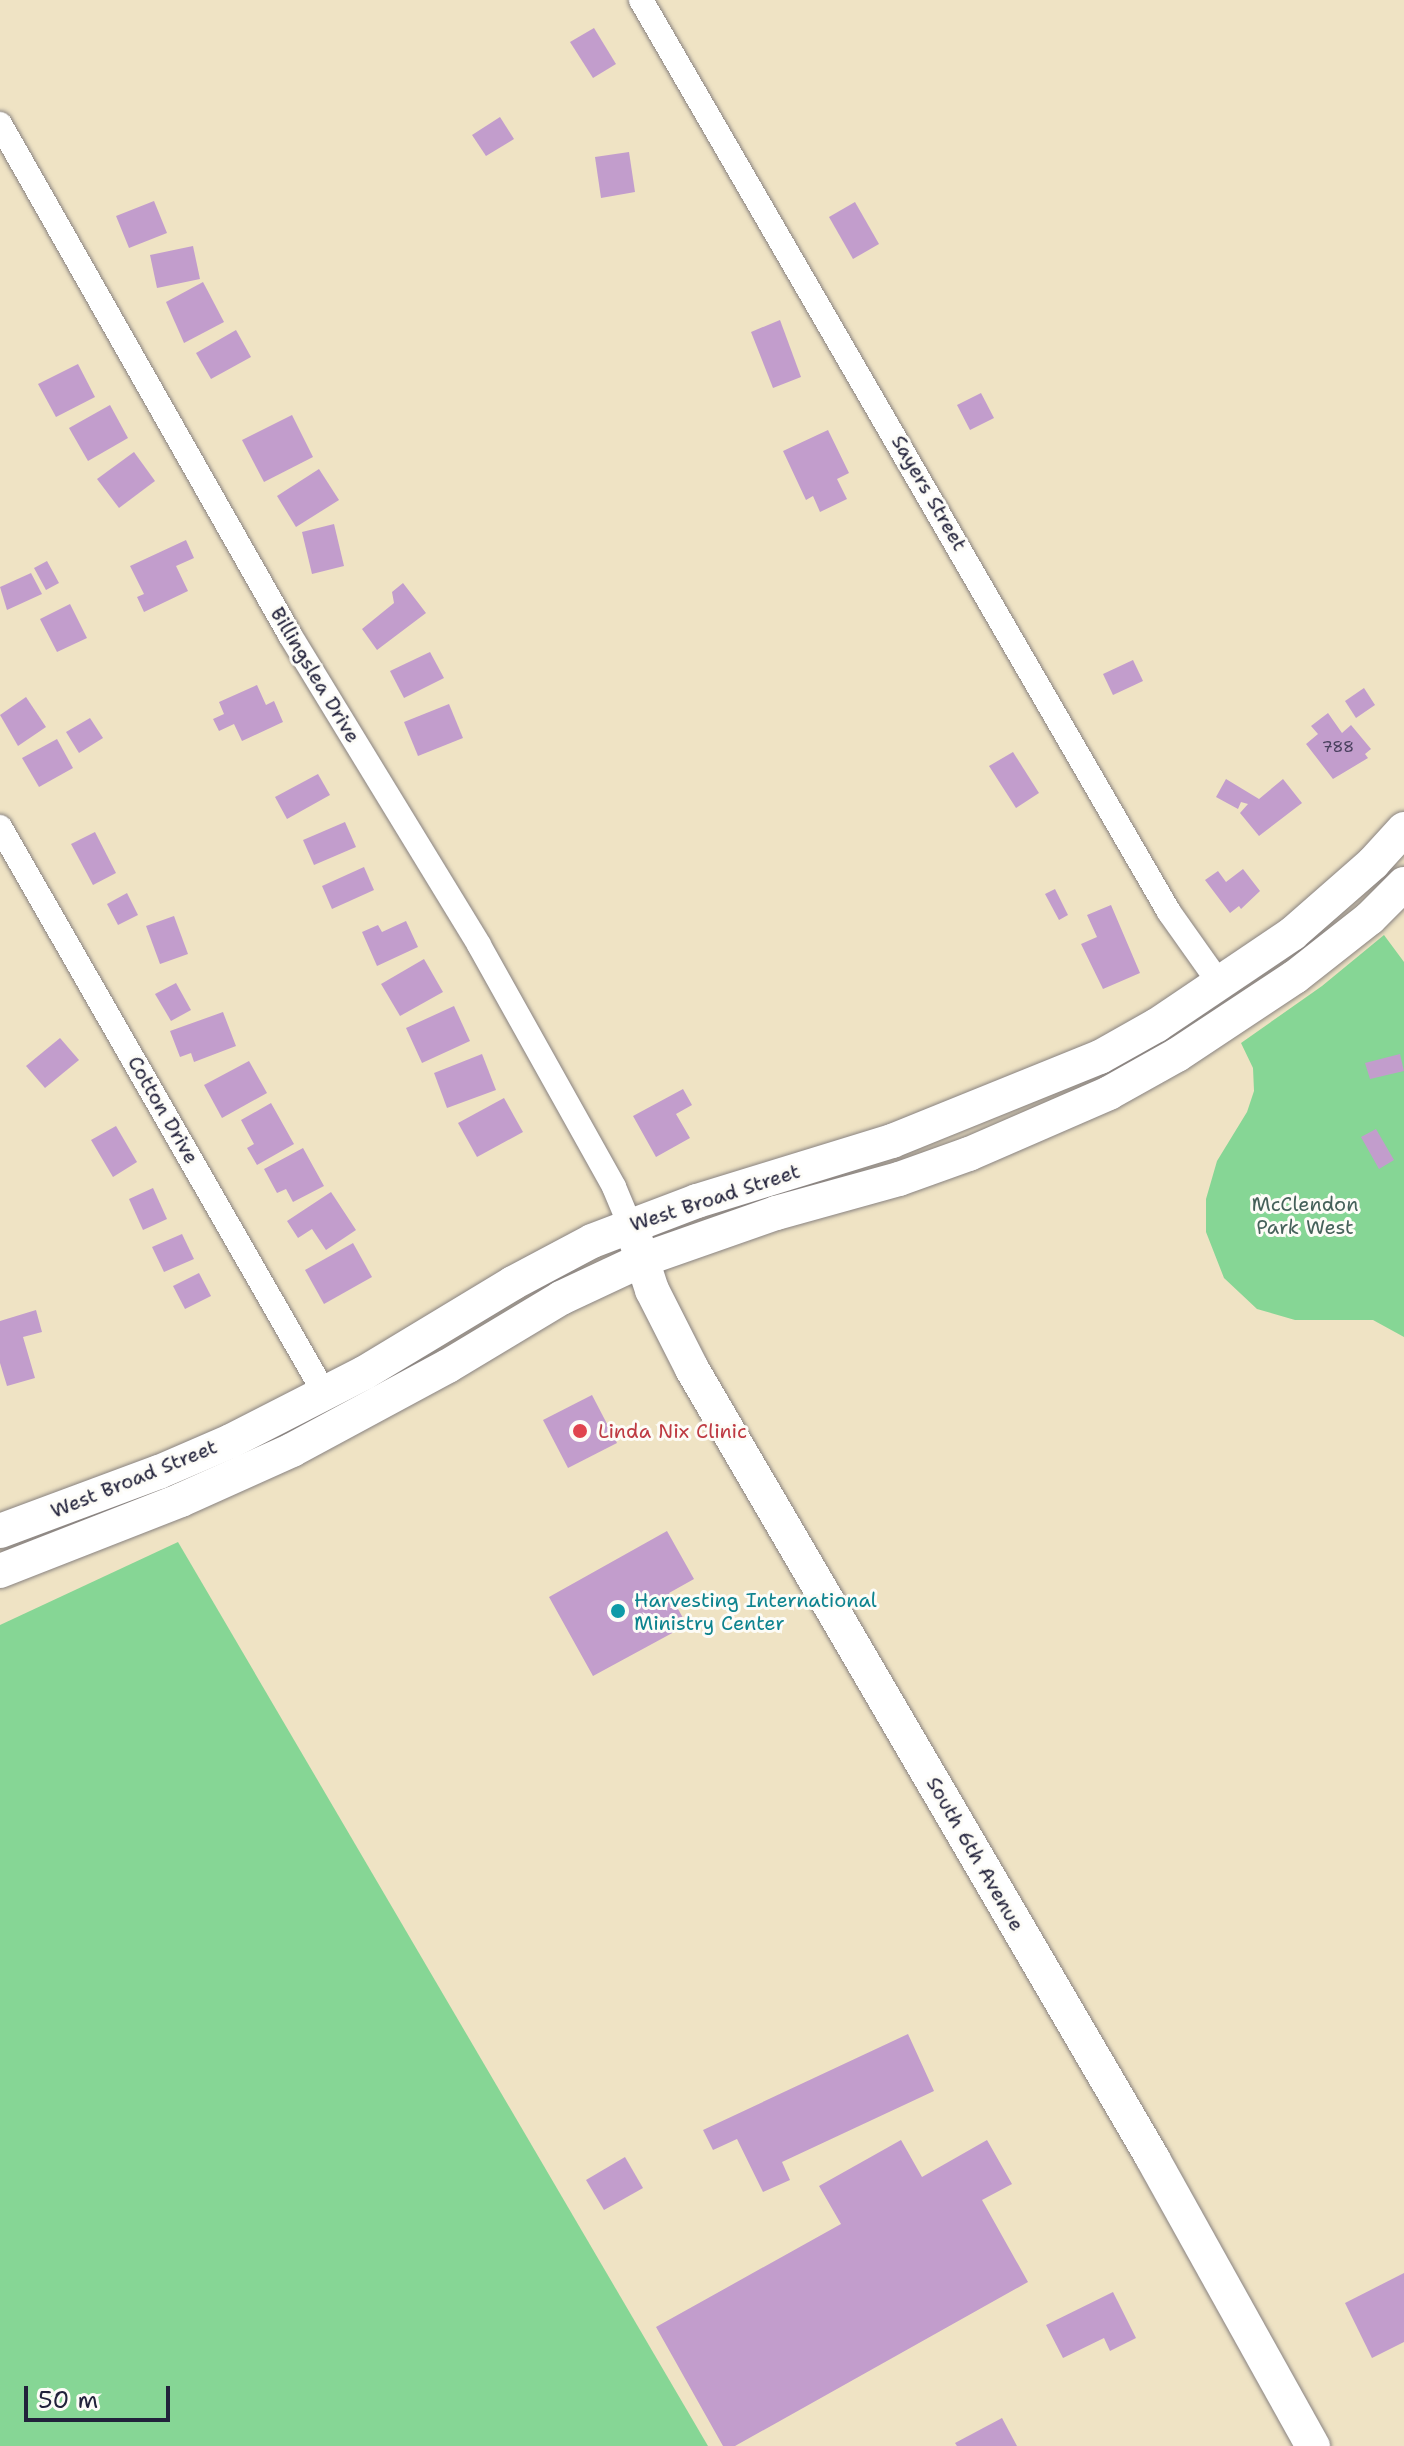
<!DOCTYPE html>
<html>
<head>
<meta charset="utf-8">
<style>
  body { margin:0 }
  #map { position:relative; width:1404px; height:2446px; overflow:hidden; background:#efe3c4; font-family:"Shantell Sans",sans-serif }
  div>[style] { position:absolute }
  .green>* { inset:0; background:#86d695 }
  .building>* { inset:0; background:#c29dcc }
  .roads { filter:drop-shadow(0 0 2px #888280) drop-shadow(0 0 2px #888280) }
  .street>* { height:24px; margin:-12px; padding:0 12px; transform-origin:12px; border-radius:12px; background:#fff }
  .secondary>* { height:34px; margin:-17px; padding:0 17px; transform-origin:17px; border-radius:17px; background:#fff }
  .dots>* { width:22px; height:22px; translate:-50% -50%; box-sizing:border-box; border:4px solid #fdfcf7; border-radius:50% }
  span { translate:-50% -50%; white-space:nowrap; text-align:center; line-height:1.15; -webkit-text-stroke:6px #fdfcf7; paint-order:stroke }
  .number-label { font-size:16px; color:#4a415f }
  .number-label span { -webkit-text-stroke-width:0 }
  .street-label { font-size:20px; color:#22223b }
  .park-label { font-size:20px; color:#45615a }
  .health-label { font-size:20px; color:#be3a42 }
  .left { translate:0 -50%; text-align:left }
  .culture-label { font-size:20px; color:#0d838f }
  .scale { position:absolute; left:24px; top:2386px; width:146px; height:36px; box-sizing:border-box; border:4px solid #22223b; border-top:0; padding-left:10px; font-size:24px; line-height:28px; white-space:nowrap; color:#22223b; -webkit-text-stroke:6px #fdfcf7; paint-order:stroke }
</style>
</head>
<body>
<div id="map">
  <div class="green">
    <i style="clip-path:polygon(1384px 935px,1404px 962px,1404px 1337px,1373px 1320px,1295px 1320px,1257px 1309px,1224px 1278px,1206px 1232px,1206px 1199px,1217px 1161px,1247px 1112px,1254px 1091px,1253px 1068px,1241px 1043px,1322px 986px)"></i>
    <i style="clip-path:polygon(178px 1542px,708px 2446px,0 2446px,0 1625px)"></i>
  </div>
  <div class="building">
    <i style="clip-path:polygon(594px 28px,616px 64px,593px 78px,570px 42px)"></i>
    <i style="clip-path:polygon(500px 117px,514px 139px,486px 156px,472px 135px)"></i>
    <i style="clip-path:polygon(629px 152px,635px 192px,601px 198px,595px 157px)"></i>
    <i style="clip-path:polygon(154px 201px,167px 233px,129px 248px,116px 216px)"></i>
    <i style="clip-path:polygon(855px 202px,879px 244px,853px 259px,829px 217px)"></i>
    <i style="clip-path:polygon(193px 246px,200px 279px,157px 288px,150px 255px)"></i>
    <i style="clip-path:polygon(203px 282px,224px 322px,184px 343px,166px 302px)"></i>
    <i style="clip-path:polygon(780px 320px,801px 377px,773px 388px,751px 332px)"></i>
    <i style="clip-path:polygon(236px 330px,251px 357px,211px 379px,196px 353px)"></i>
    <i style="clip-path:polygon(78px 364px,95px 397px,56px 417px,38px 384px)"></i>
    <i style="clip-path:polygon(981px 393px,994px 418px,970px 430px,957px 405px)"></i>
    <i style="clip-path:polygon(110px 405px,128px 438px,88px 461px,69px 428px)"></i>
    <i style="clip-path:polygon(292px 415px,313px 457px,264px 482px,242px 440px)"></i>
    <i style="clip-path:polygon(828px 430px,849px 473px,837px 479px,847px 499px,820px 512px,813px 496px,806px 500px,783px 451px)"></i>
    <i style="clip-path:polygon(134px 452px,155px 481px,119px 508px,97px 479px)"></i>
    <i style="clip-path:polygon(319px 469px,339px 500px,296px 527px,277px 496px)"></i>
    <i style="clip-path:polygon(334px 524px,344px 566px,312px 574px,302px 532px)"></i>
    <i style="clip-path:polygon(186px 540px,194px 558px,176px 566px,188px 591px,144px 612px,137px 597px,144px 594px,130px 566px)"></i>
    <i style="clip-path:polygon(47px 561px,59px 583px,46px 590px,34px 568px)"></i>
    <i style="clip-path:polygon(31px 573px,42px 594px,7px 610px,0 587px)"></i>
    <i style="clip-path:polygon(403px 583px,426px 613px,377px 650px,362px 629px,394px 603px,392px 592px)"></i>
    <i style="clip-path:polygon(70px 604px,87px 638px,57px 652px,40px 619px)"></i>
    <i style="clip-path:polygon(430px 652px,444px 678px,404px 698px,390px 671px)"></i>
    <i style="clip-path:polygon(1133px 660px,1143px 681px,1113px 695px,1103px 674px)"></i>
    <i style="clip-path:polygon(257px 685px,266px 705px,274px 701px,283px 722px,242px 741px,234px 724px,219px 731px,213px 719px,224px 714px,219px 702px)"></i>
    <i style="clip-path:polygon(1364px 688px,1375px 705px,1356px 718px,1345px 701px)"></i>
    <i style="clip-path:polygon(26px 697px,46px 727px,18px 746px,0 715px)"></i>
    <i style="clip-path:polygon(449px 704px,463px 738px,418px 756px,404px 722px)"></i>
    <i style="clip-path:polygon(1328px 713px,1342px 733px,1351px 725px,1371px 749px,1365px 754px,1368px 758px,1333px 779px,1306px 744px,1318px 734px,1311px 726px)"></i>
    <i style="clip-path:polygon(90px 718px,103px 738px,79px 753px,66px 732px)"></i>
    <i style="clip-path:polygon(57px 739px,73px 768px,39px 787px,22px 758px)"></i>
    <i style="clip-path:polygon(1013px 752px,1039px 793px,1016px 808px,989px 766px)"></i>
    <i style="clip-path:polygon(318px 774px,330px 795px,287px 819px,275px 797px)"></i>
    <i style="clip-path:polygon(1226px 779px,1259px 799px,1283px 779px,1302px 803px,1259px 836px,1240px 813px,1248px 804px,1241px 802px,1238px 809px,1216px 797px)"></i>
    <i style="clip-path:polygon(345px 822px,356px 847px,314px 865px,303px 840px)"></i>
    <i style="clip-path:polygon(95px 832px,116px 873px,93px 885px,71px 844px)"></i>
    <i style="clip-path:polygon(364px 867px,374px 890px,332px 909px,322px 886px)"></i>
    <i style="clip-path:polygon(1243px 869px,1260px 891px,1241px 909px,1239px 906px,1230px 913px,1205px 880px,1218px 871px,1226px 882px)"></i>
    <i style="clip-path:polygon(1055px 889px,1068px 915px,1059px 920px,1045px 894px)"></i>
    <i style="clip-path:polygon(127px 893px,138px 915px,118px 925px,107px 904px)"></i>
    <i style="clip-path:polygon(1111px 905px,1140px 973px,1103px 989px,1081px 944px,1097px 937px,1087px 915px)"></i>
    <i style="clip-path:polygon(174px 916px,188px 954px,160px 964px,146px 926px)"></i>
    <i style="clip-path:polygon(406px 921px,418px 947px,377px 966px,362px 932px,378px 925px,382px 932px)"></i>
    <i style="clip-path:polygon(424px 959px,443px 992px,400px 1016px,381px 984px)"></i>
    <i style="clip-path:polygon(176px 983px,191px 1010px,171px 1021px,155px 994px)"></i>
    <i style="clip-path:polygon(454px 1006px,470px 1041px,422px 1063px,406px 1028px)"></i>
    <i style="clip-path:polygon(223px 1012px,236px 1046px,194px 1062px,191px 1053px,180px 1057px,170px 1031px)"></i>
    <i style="clip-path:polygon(60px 1038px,79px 1060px,45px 1088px,26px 1066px)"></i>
    <i style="clip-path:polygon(482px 1054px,496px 1090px,447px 1108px,434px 1073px)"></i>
    <i style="clip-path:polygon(1400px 1054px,1404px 1071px,1370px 1079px,1365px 1063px)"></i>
    <i style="clip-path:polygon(249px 1061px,267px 1093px,222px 1118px,204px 1085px)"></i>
    <i style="clip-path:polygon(683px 1089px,692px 1105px,676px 1114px,690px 1138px,656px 1157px,633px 1116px)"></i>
    <i style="clip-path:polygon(504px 1098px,523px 1132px,477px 1157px,458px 1123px)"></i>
    <i style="clip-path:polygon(271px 1103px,294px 1144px,257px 1165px,247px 1148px,254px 1144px,241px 1120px)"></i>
    <i style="clip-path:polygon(116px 1126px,137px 1162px,113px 1177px,91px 1140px)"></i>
    <i style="clip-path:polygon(1376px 1129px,1394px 1160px,1379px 1169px,1361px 1137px)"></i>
    <i style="clip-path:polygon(303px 1148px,324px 1186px,293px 1202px,286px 1189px,277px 1193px,264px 1169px)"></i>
    <i style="clip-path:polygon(153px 1188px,167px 1219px,143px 1230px,129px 1199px)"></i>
    <i style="clip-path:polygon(331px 1192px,356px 1230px,326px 1250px,312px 1229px,298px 1238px,287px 1221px)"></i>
    <i style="clip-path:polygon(182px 1234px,194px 1259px,164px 1272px,152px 1247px)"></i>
    <i style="clip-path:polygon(353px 1243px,372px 1277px,324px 1304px,305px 1270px)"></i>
    <i style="clip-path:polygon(199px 1273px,211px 1296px,185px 1309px,173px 1286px)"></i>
    <i style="clip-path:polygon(36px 1310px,42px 1332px,23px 1337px,35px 1378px,7px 1386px,0 1363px,0 1321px)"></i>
    <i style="clip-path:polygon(592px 1395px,617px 1443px,568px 1468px,543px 1420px)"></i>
    <i style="clip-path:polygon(667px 1531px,694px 1579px,669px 1593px,687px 1625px,593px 1676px,549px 1597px)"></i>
    <i style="clip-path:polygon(908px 2034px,934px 2091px,782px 2162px,790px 2180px,763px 2192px,737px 2139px,713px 2150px,703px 2130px)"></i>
    <i style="clip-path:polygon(901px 2140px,922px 2177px,987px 2140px,1012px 2184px,982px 2200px,1028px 2282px,735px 2446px,723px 2446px,656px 2327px,841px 2224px,819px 2186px)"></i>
    <i style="clip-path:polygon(625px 2157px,643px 2188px,604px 2210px,586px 2180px)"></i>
    <i style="clip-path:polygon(1404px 2273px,1404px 2342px,1372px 2358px,1345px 2303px)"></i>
    <i style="clip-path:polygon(1113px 2292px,1136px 2338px,1110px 2351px,1104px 2338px,1063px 2358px,1046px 2325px)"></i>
    <i style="clip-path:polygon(1002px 2418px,1017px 2446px,957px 2446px,955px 2443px)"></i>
  </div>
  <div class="roads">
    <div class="street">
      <i style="left:641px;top:0;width:1054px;rotate:59.93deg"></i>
      <i style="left:1169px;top:912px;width:88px;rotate:54.7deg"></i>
      <i style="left:0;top:124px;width:588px;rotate:60.42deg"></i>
      <i style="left:290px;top:635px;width:363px;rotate:58.6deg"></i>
      <i style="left:479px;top:945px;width:277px;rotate:60.8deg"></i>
      <i style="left:614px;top:1187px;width:41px;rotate:67.2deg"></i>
      <i style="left:0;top:827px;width:654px;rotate:60.18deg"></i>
    </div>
    <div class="secondary">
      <i style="left:636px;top:1241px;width:52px;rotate:71.9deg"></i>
      <i style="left:652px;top:1290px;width:89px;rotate:63.1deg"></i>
      <i style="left:692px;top:1369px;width:915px;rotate:59.73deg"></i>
      <i style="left:1153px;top:2159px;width:329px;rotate:60.9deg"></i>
      <i style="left:0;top:1531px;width:170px;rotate:-20.4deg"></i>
      <i style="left:159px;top:1472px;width:78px;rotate:-23.3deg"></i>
      <i style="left:231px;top:1441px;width:149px;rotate:-27.1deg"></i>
      <i style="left:364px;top:1373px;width:174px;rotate:-31.1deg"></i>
      <i style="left:513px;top:1283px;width:89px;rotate:-28deg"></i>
      <i style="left:592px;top:1241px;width:112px;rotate:-20.9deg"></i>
      <i style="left:697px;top:1201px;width:204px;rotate:-17.1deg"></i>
      <i style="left:892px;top:1141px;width:224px;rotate:-22deg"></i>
      <i style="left:1100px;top:1057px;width:65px;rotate:-29.3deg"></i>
      <i style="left:1157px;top:1025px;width:163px;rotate:-34deg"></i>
      <i style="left:1292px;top:934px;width:108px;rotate:-41.2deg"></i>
      <i style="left:1373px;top:863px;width:46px;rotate:-47.6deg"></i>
      <i style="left:0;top:1571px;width:194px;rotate:-21.4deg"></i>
      <i style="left:181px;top:1500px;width:122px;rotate:-24.2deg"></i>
      <i style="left:292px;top:1450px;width:177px;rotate:-28.3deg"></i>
      <i style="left:448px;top:1366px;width:132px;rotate:-31deg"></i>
      <i style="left:561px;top:1298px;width:89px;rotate:-25.1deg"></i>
      <i style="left:642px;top:1260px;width:142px;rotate:-19.3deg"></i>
      <i style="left:776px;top:1213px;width:128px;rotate:-15.5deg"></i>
      <i style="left:899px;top:1179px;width:74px;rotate:-19.7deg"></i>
      <i style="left:969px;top:1154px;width:153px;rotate:-23.5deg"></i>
      <i style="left:1109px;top:1093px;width:78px;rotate:-29.2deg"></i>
      <i style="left:1177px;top:1055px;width:141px;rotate:-33.5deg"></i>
      <i style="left:1295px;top:977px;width:95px;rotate:-38.2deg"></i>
      <i style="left:1370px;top:918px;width:48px;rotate:-45deg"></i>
    </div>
  </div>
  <div class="dots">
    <i style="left:580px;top:1431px;background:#e0444e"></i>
    <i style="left:618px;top:1611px;background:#0f9aa8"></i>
  </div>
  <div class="number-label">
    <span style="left:1338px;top:747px">788</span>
  </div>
  <div class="street-label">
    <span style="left:929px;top:493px;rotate:60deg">Sayers Street</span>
    <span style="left:315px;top:675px;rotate:59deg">Billingslea Drive</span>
    <span style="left:163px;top:1110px;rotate:60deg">Cotton Drive</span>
    <span style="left:715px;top:1198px;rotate:-18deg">West Broad Street</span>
    <span style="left:134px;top:1479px;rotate:-22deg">West Broad Street</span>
    <span style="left:975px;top:1854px;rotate:60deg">South 6th Avenue</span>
  </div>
  <div class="park-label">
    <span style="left:1305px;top:1216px">McClendon<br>Park West</span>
  </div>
  <div class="health-label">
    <span class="left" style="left:598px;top:1431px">Linda Nix Clinic</span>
  </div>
  <div class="culture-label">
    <span class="left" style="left:634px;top:1612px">Harvesting International<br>Ministry Center</span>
  </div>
  <div class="scale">50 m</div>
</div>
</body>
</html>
